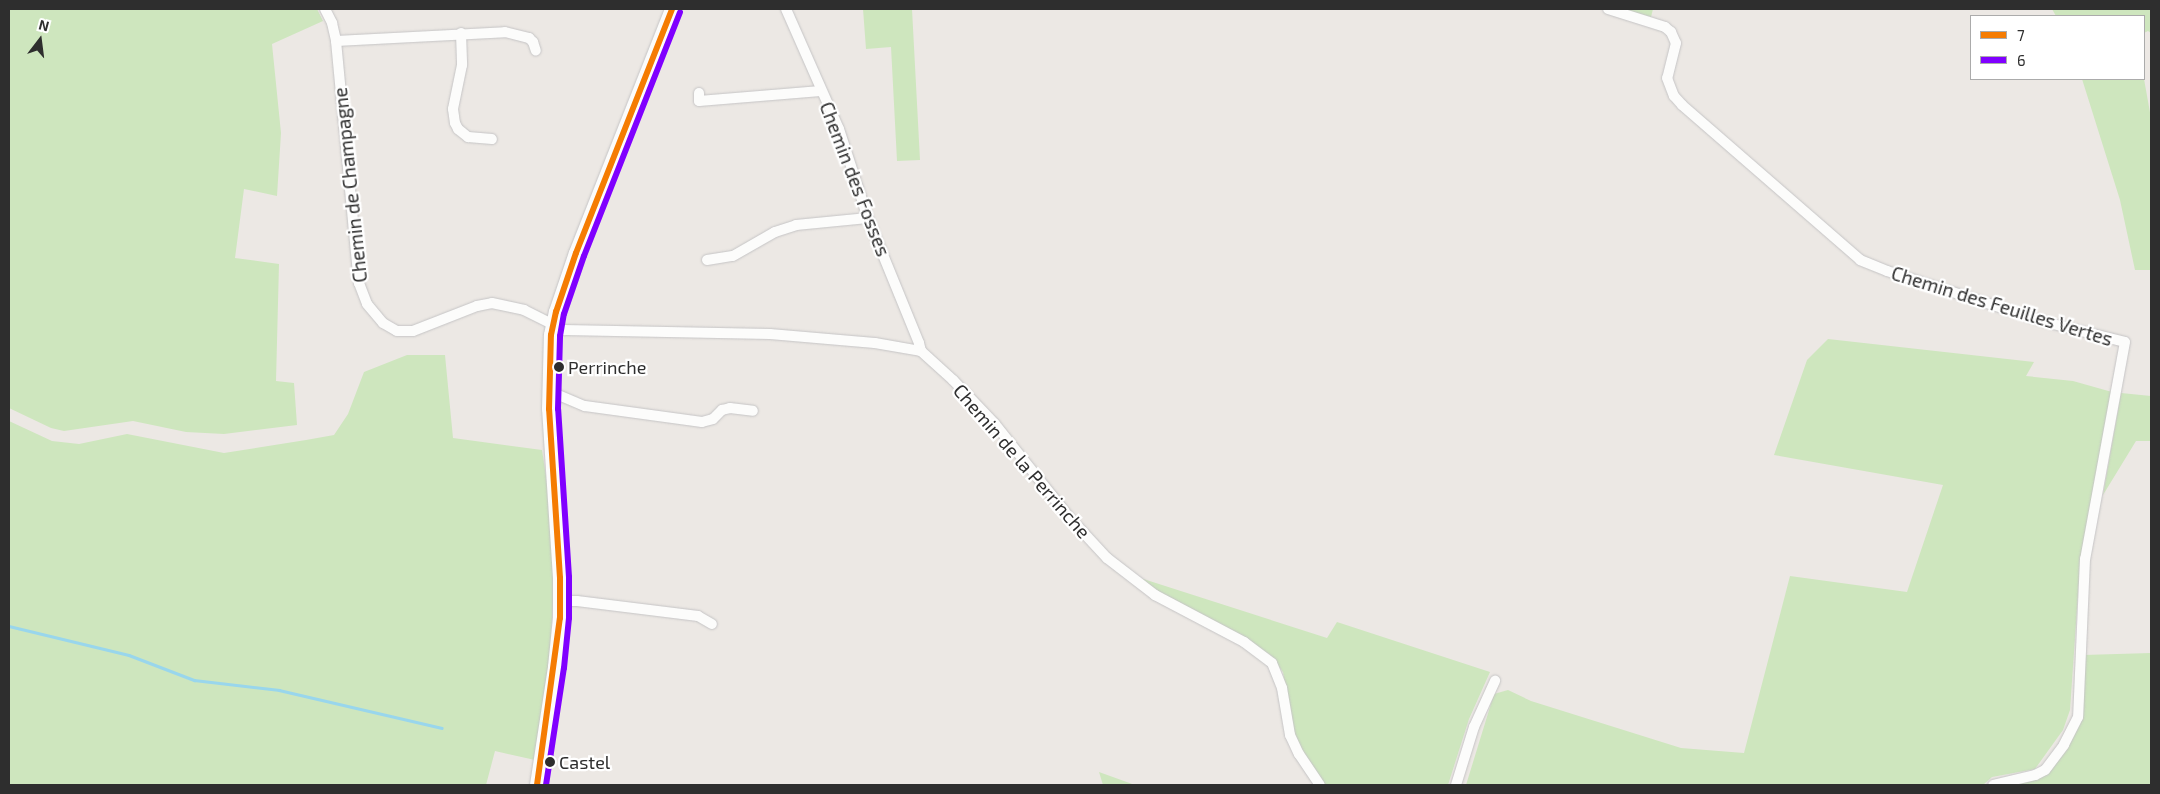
<!DOCTYPE html>
<html>
<head>
<meta charset="utf-8">
<style>
  body { margin:0 }
  #map { position:relative; width:2160px; height:794px; overflow:hidden; background:#ece8e4; font-family:"Exo 2",sans-serif }
  div>[style] { position:absolute }
  .green>* { inset:0; background:#cee6be }
  .stream>* { height:2.5px; margin:-1.25px; padding:0 1.25px; transform-origin:1.25px; border-radius:1.25px; background:#99d6ec }
  .roads { filter:drop-shadow(0 0 1px #c5c4c5) drop-shadow(0 0 1px #c5c4c5) }
  .minor>* { height:10px; margin:-5px; padding:0 5px; transform-origin:5px; border-radius:5px; background:#fcfcfb }
  .secondary>* { height:14px; margin:-7px; padding:0 7px; transform-origin:7px; border-radius:7px; background:#fcfcfb }
  .bus-1>* { height:6px; margin:-3px; padding:0 3px; transform-origin:3px; border-radius:3px; background:#f57c02 }
  .bus-2>* { height:6px; margin:-3px; padding:0 3px; transform-origin:3px; border-radius:3px; background:#8000ff }
  .dots>* { width:14px; height:14px; translate:-50% -50%; box-sizing:border-box; border:2px solid #fff; border-radius:50% }
  span { translate:-50% -50%; white-space:nowrap; text-align:center; line-height:1.15; -webkit-text-stroke:4.5px #fff; paint-order:stroke }
  .bus-label { font-size:18px; color:#2e2e2e }
  .left { translate:0 -50%; text-align:left }
  .street-label { font-size:19px; color:#2e2e2e }
  .frame { position:absolute; inset:0; border:10px solid #2e2e2e; pointer-events:none }
  .legend { position:absolute; left:1970px; top:15px; width:175px; height:65px; box-sizing:border-box; background:#fff; border:1px solid #ababab; margin:0; padding:6px 9px; list-style:none; font-size:15px; color:#2e2e2e }
  .legend li { display:flex; align-items:center; gap:10px; height:25px }
  .legend b { width:25px; border:1px solid #ababab }
  .north { position:absolute; left:15px; top:15px; width:50px; height:50px; -webkit-text-stroke:4px #fff; paint-order:stroke; rotate:15deg; font-size:14px; font-weight:700; line-height:20px; text-align:center; color:#2e2e2e }
  .north::after { content:''; display:block; margin:auto; width:18px; height:22px; background:#2e2e2e; clip-path:polygon(50% 0,100% 100%,50% 72%,0 100%) }
</style>
</head>
<body>
<div id="map">
  <div class="green">
    <i style="clip-path:polygon(9px 9px,317px 9px,323px 21px,272px 44px,281px 133px,277px 196px,244px 189px,235px 258px,279px 264px,276px 381px,294px 383px,297px 425px,224px 434px,186px 432px,133px 421px,64px 431px,51px 428px,9px 408px)"></i>
    <i style="clip-path:polygon(863px 9px,912px 9px,920px 160px,897px 161px,891px 47px,866px 49px)"></i>
    <i style="clip-path:polygon(1623px 9px,1653px 9px,1651px 17px)"></i>
    <i style="clip-path:polygon(2052px 9px,2151px 9px,2151px 33px,2148px 31px,2144px 33px,2144px 16px,2056px 16px)"></i>
    <i style="clip-path:polygon(2082px 79px,2144px 79px,2151px 118px,2151px 270px,2135px 270px,2120px 200px)"></i>
    <i style="clip-path:polygon(1828px 339px,2034px 362px,2026px 376px,2073px 381px,2112px 392px,2080px 565px,2070px 710px,2063px 730px,2035px 769px,1992px 777px,1983px 785px,1466px 785px,1494px 694px,1508px 690px,1531px 701px,1681px 748px,1744px 753px,1790px 576px,1907px 592px,1943px 485px,1774px 455px,1807px 360px)"></i>
    <i style="clip-path:polygon(407px 355px,445px 355px,453px 438px,542px 450px,549px 496px,554px 585px,549px 670px,535px 760px,495px 751px,486px 785px,9px 785px,9px 421px,52px 441px,79px 444px,127px 434px,224px 453px,306px 440px,334px 435px,348px 414px,364px 372px)"></i>
    <i style="clip-path:polygon(2121px 393px,2151px 396px,2151px 441px,2136px 441px,2103px 495px)"></i>
    <i style="clip-path:polygon(1134px 576px,1327px 638px,1337px 622px,1490px 672px,1469px 719px,1448px 785px,1325px 785px,1306px 759px,1293px 734px,1283px 672px,1269px 654px,1176px 604px)"></i>
    <i style="clip-path:polygon(2151px 653px,2151px 785px,2006px 785px,2033px 780px,2068px 747px,2081px 721px,2084px 696px,2083px 655px)"></i>
    <i style="clip-path:polygon(1099px 772px,1135px 785px,1103px 785px)"></i>
  </div>
  <div class="stream">
    <i style="left:9px;top:626px;width:123px;rotate:13.6deg"></i>
    <i style="left:129px;top:655px;width:70px;rotate:21deg"></i>
    <i style="left:194px;top:680px;width:86px;rotate:6.7deg"></i>
    <i style="left:279px;top:690px;width:167px;rotate:13.1deg"></i>
  </div>
  <div class="roads">
    <div class="minor">
      <i style="left:325px;top:9px;width:16px;rotate:63deg"></i>
      <i style="left:332px;top:23px;width:18px;rotate:77deg"></i>
      <i style="left:336px;top:41px;width:243px;rotate:84.6deg"></i>
      <i style="left:359px;top:283px;width:22px;rotate:69deg"></i>
      <i style="left:367px;top:304px;width:25px;rotate:50deg"></i>
      <i style="left:383px;top:323px;width:16px;rotate:30deg"></i>
      <i style="left:397px;top:331px;width:16px"></i>
      <i style="left:413px;top:331px;width:69px;rotate:-21.3deg"></i>
      <i style="left:477px;top:306px;width:15px;rotate:-11deg"></i>
      <i style="left:492px;top:303px;width:33px;rotate:12deg"></i>
      <i style="left:524px;top:310px;width:45px;rotate:26.6deg"></i>
      <i style="left:564px;top:330px;width:206px;rotate:1.1deg"></i>
      <i style="left:770px;top:334px;width:105px;rotate:4.9deg"></i>
      <i style="left:875px;top:343px;width:47px;rotate:9.9deg"></i>
      <i style="left:921px;top:351px;width:43px;rotate:42.2deg"></i>
      <i style="left:953px;top:380px;width:61px;rotate:46.3deg"></i>
      <i style="left:995px;top:424px;width:119px;rotate:51.5deg"></i>
      <i style="left:1069px;top:517px;width:56px;rotate:47.2deg"></i>
      <i style="left:1107px;top:558px;width:61px;rotate:37.6deg"></i>
      <i style="left:1155px;top:595px;width:101px;rotate:27.8deg"></i>
      <i style="left:1244px;top:642px;width:35px;rotate:37deg"></i>
      <i style="left:1272px;top:663px;width:27px;rotate:68deg"></i>
      <i style="left:1282px;top:688px;width:48px;rotate:80.3deg"></i>
      <i style="left:1290px;top:735px;width:21px;rotate:65deg"></i>
      <i style="left:1299px;top:754px;width:37px;rotate:56deg"></i>
      <i style="left:786px;top:9px;width:131px;rotate:66.2deg"></i>
      <i style="left:839px;top:129px;width:94px;rotate:72deg"></i>
      <i style="left:868px;top:218px;width:135px;rotate:67.8deg"></i>
      <i style="left:919px;top:343px;width:8px;rotate:76deg"></i>
      <i style="left:1608px;top:9px;width:60px;rotate:17.5deg"></i>
      <i style="left:1665px;top:27px;width:8px;rotate:40deg"></i>
      <i style="left:1671px;top:32px;width:12px;rotate:66deg"></i>
      <i style="left:1676px;top:43px;width:36px;rotate:104deg"></i>
      <i style="left:1667px;top:78px;width:19px;rotate:69deg"></i>
      <i style="left:1674px;top:96px;width:12px;rotate:48deg"></i>
      <i style="left:1682px;top:105px;width:236px;rotate:41deg"></i>
      <i style="left:1860px;top:260px;width:29px;rotate:22deg"></i>
      <i style="left:1887px;top:271px;width:170px;rotate:17.8deg"></i>
      <i style="left:2049px;top:323px;width:78px;rotate:14deg"></i>
      <i style="left:2125px;top:342px;width:221px;rotate:100.4deg"></i>
      <i style="left:2085px;top:559px;width:158px;rotate:92.5deg"></i>
      <i style="left:2078px;top:717px;width:31px;rotate:117deg"></i>
      <i style="left:2064px;top:745px;width:31px;rotate:127deg"></i>
      <i style="left:2045px;top:770px;width:11px;rotate:153deg"></i>
      <i style="left:2035px;top:775px;width:43px;rotate:166.6deg"></i>
      <i style="left:461px;top:33px;width:32px;rotate:88deg"></i>
      <i style="left:462px;top:65px;width:45px;rotate:101.6deg"></i>
      <i style="left:453px;top:109px;width:14px;rotate:82deg"></i>
      <i style="left:455px;top:123px;width:7px;rotate:63deg"></i>
      <i style="left:458px;top:129px;width:13px;rotate:39deg"></i>
      <i style="left:468px;top:137px;width:24px;rotate:5deg"></i>
      <i style="left:336px;top:41px;width:169px;rotate:-3deg"></i>
      <i style="left:505px;top:32px;width:25px;rotate:14deg"></i>
      <i style="left:529px;top:38px;width:6px;rotate:45deg"></i>
      <i style="left:533px;top:42px;width:9px;rotate:72deg"></i>
      <i style="left:699px;top:93px;width:8px;rotate:90deg"></i>
      <i style="left:699px;top:101px;width:122px;rotate:-4.7deg"></i>
      <i style="left:707px;top:260px;width:26px;rotate:-9deg"></i>
      <i style="left:733px;top:256px;width:48px;rotate:-29.7deg"></i>
      <i style="left:775px;top:232px;width:22px;rotate:-18deg"></i>
      <i style="left:796px;top:225px;width:72px;rotate:-5.6deg"></i>
      <i style="left:549px;top:391px;width:39px;rotate:23deg"></i>
      <i style="left:585px;top:406px;width:118px;rotate:7.8deg"></i>
      <i style="left:702px;top:422px;width:11px;rotate:-15deg"></i>
      <i style="left:713px;top:419px;width:13px;rotate:-45deg"></i>
      <i style="left:722px;top:410px;width:8px;rotate:-14deg"></i>
      <i style="left:730px;top:408px;width:23px;rotate:7deg"></i>
      <i style="left:560px;top:601px;width:17px"></i>
      <i style="left:577px;top:601px;width:122px;rotate:7.1deg"></i>
      <i style="left:698px;top:616px;width:16px;rotate:30deg"></i>
      <i style="left:1456px;top:785px;width:61px;rotate:-72.8deg"></i>
      <i style="left:1474px;top:727px;width:51px;rotate:-65.5deg"></i>
    </div>
    <div class="secondary">
      <i style="left:537px;top:785px;width:119px;rotate:-81.3deg"></i>
      <i style="left:555px;top:667px;width:49px;rotate:-84.2deg"></i>
      <i style="left:560px;top:618px;width:40px;rotate:-90deg"></i>
      <i style="left:560px;top:578px;width:169px;rotate:-93.7deg"></i>
      <i style="left:549px;top:409px;width:74px;rotate:-88.5deg"></i>
      <i style="left:551px;top:335px;width:24px;rotate:-78deg"></i>
      <i style="left:556px;top:312px;width:62px;rotate:-71.3deg"></i>
      <i style="left:576px;top:253px;width:262px;rotate:-68.5deg"></i>
    </div>
  </div>
  <div class="bus-1">
    <i style="left:537px;top:785px;width:169px;rotate:-82.2deg"></i>
    <i style="left:560px;top:618px;width:40px;rotate:-90deg"></i>
    <i style="left:560px;top:578px;width:169px;rotate:-93.7deg"></i>
    <i style="left:549px;top:409px;width:74px;rotate:-88.5deg"></i>
    <i style="left:551px;top:335px;width:24px;rotate:-78deg"></i>
    <i style="left:556px;top:312px;width:62px;rotate:-71.3deg"></i>
    <i style="left:576px;top:253px;width:262px;rotate:-68.5deg"></i>
  </div>
  <div class="bus-2">
    <i style="left:546px;top:785px;width:118px;rotate:-81.3deg"></i>
    <i style="left:564px;top:668px;width:50px;rotate:-84.3deg"></i>
    <i style="left:569px;top:618px;width:41px;rotate:-90deg"></i>
    <i style="left:569px;top:577px;width:168px;rotate:-93.7deg"></i>
    <i style="left:558px;top:409px;width:73px;rotate:-88.4deg"></i>
    <i style="left:560px;top:336px;width:22px;rotate:-80deg"></i>
    <i style="left:564px;top:314px;width:61px;rotate:-71deg"></i>
    <i style="left:584px;top:256px;width:262px;rotate:-68.5deg"></i>
  </div>
  <div class="dots">
    <i style="left:559px;top:367px;background:#2e2e2e"></i>
    <i style="left:550px;top:762px;background:#2e2e2e"></i>
  </div>
  <div class="bus-label">
    <span class="left" style="left:568px;top:367px">Perrinche</span>
    <span class="left" style="left:559px;top:762px">Castel</span>
  </div>
  <div class="street-label">
    <span style="left:855px;top:179px;rotate:69deg">Chemin des Fosses</span>
    <span style="left:350px;top:185px;rotate:-96deg">Chemin de Champagne</span>
    <span style="left:2002px;top:306px;rotate:17deg">Chemin des Feuilles Vertes</span>
    <span style="left:1022px;top:461px;rotate:49deg">Chemin de la Perrinche</span>
  </div>
  <div class="frame"></div>
  <ul class="legend">
  <li><b style="height:6px;background:#f57c02"></b>7</li>
  <li><b style="height:6px;background:#8000ff"></b>6</li>
  </ul>
  <div class="north">N</div>
</div>
</body>
</html>
